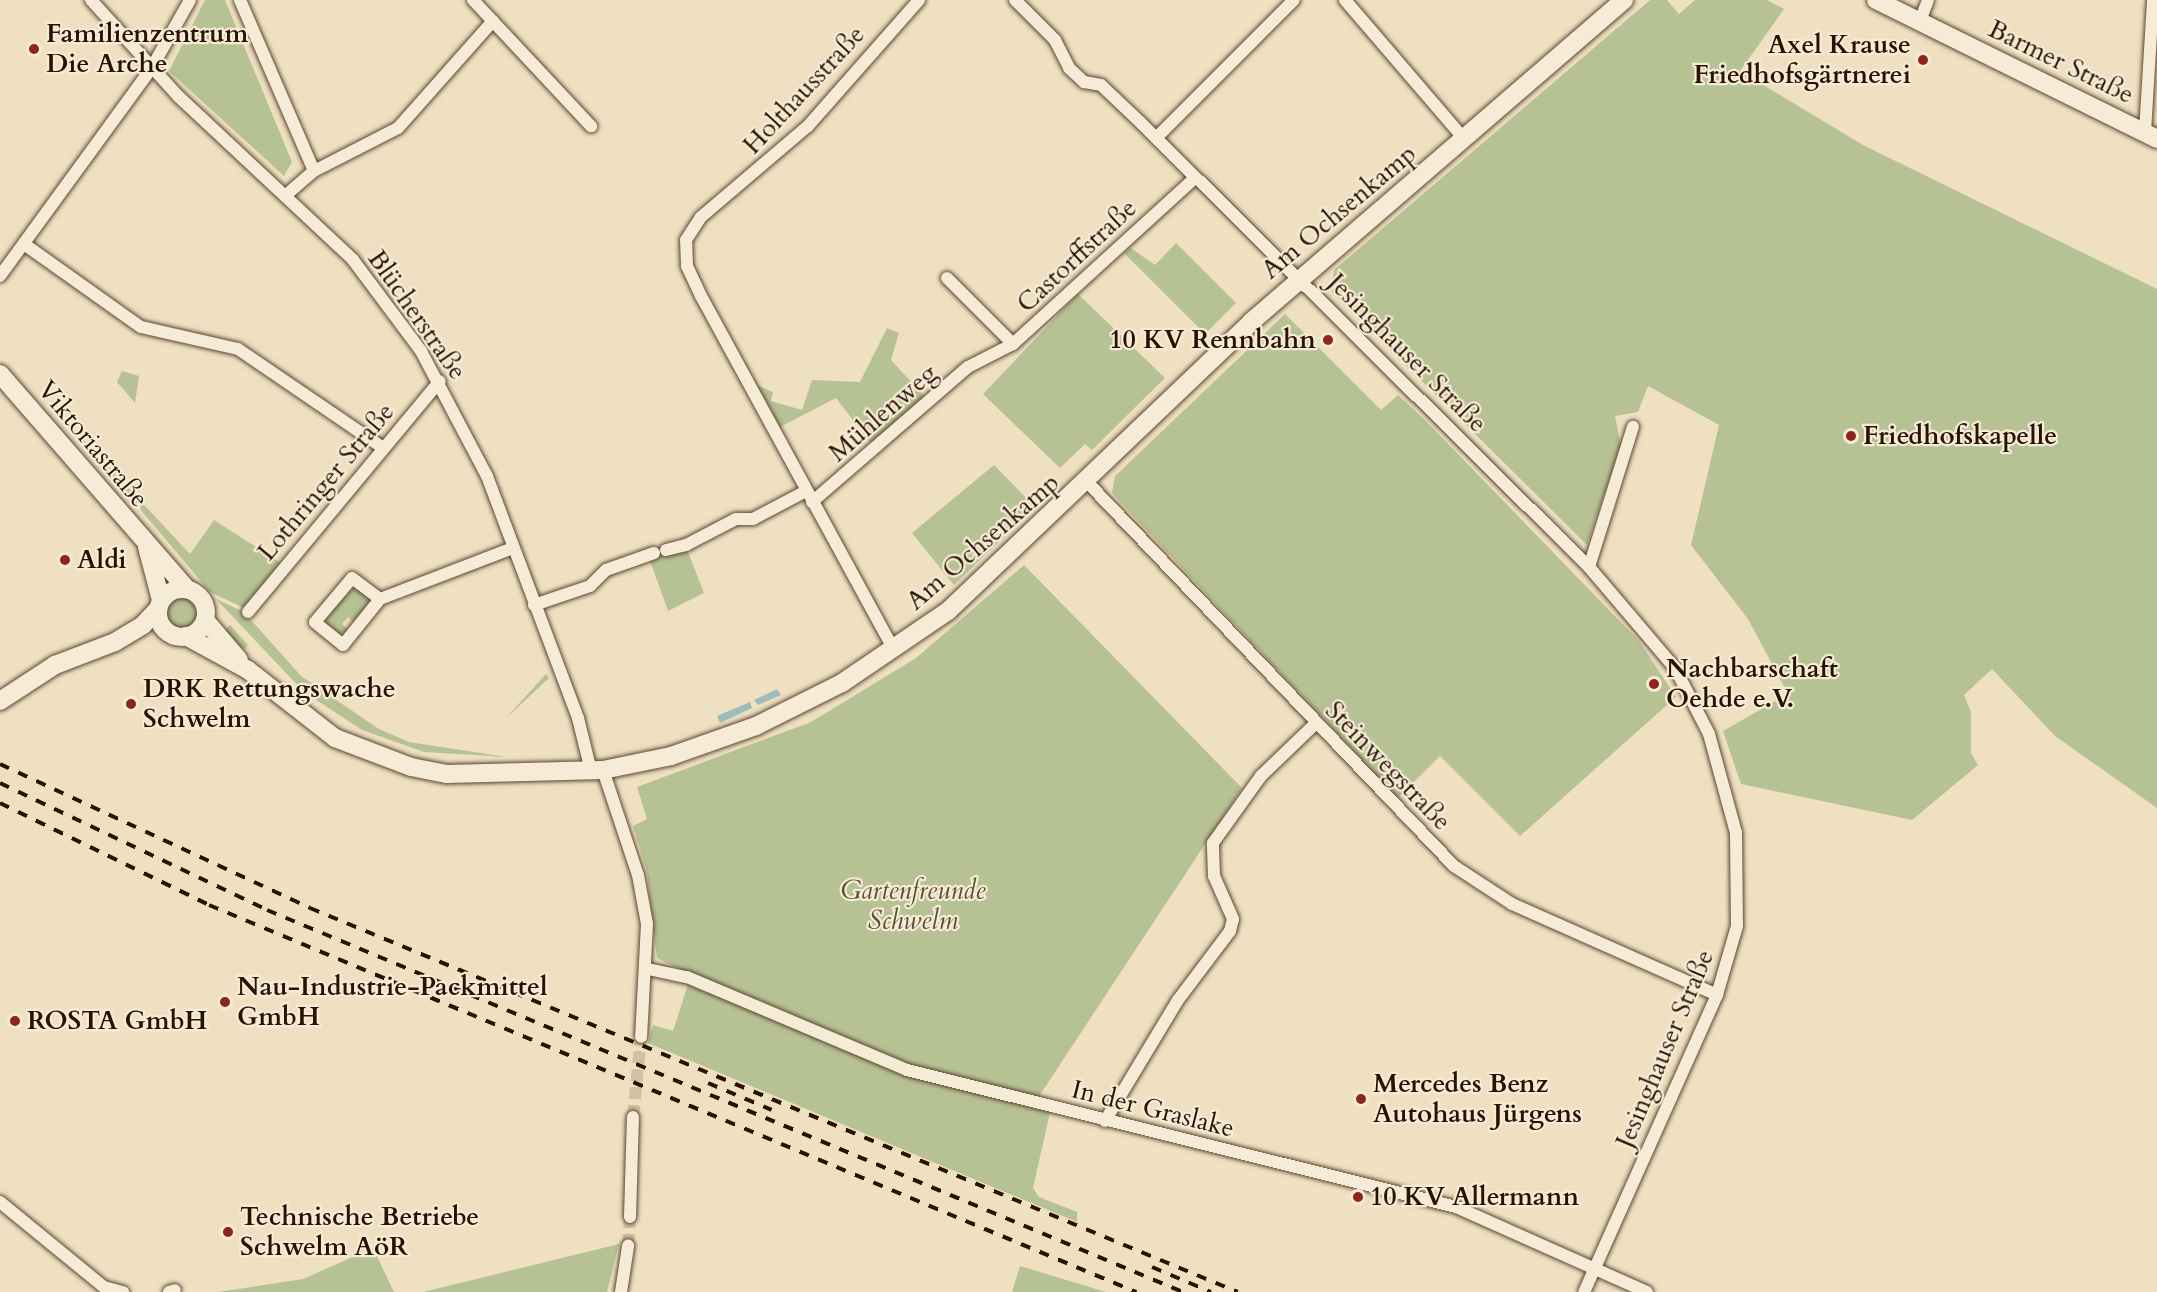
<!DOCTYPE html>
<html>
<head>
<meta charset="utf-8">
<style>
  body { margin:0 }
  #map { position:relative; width:2157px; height:1292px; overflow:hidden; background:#efe0c1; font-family:Cardo,serif }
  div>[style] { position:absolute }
  .green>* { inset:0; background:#b7c294 }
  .round { border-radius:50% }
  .water>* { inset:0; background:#9ebbbd }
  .street-tunnel>* { height:12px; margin-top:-6px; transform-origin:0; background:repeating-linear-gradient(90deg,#d1c1a4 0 12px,transparent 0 18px) }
  .roads { filter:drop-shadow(0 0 2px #5b4630) drop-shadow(0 0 2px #5b4630) }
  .street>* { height:12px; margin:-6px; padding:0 6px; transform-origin:6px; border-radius:6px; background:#f5ebd7 }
  .secondary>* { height:18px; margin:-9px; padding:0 9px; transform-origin:9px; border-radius:9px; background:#f5ebd7 }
  .secondary>.ring { margin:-9px; padding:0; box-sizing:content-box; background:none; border:18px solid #f5ebd7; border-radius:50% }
  .rail>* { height:4px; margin-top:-2px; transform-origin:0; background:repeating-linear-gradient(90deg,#2a1200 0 10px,transparent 0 20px) }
  .dots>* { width:16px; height:16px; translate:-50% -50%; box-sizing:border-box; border:3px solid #f5ebd7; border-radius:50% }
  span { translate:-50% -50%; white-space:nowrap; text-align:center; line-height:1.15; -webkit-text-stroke:4.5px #f5ebd7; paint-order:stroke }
  .poi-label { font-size:26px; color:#2a1200; font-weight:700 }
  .left { translate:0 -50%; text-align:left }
  .right { translate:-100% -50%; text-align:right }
  .street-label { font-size:26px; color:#2a1200 }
  .park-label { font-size:26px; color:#5b5034; font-style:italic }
</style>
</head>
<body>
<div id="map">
  <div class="green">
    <i style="clip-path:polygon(205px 0,225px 0,292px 162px,284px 176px,169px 71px)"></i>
    <i style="clip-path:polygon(1650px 0,1667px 0,1679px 14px,1695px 0,1767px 0,1784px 9px,1740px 71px,1863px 145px,2157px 289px,2157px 808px,2055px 736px,1992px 669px,1964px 695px,1971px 712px,1971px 753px,1978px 765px,1912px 820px,1741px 784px,1723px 731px,1788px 694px,1748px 619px,1691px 545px,1719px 425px,1648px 386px,1638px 412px,1615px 416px,1621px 446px,1587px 545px,1332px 292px,1334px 270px)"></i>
    <i style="clip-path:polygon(1176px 243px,1236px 303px,1205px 334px,1124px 253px,1131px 248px,1155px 265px)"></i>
    <i style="clip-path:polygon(1078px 294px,1165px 378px,1092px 450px,1085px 444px,1060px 468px,983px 394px)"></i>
    <i style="clip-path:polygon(1285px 314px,1381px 410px,1398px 395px,1424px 419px,1639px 641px,1676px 697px,1520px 836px,1440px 756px,1398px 798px,1112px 493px,1115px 476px)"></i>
    <i style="clip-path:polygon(887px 328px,899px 333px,891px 360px,928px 400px,873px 446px,836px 398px,780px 427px,758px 386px,773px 392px,771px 401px,802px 410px,812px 380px,860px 382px)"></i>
    <i style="clip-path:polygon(122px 371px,139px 376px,135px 403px,117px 382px)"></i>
    <i style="clip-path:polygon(64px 419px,190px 554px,214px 520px,281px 563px,246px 609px,210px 592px)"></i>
    <i style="clip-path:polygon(994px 465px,1035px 507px,954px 585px,912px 533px)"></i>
    <i style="clip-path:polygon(688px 552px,704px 593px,668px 611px,650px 561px,664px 553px)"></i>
    <i style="clip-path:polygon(1024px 565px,1242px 788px,1034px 1104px,1051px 1108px,1033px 1188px,1039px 1197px,1077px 1212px,1077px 1222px,648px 1043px,653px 1025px,673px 1031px,691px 975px,657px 958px,647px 872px,633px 826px,647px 819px,637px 787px,811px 722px,916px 658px)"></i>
    <i style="clip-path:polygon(355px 587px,373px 599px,355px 623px,348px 617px,342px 624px,349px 631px,337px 634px,326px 626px,327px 614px)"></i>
    <i class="round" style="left:165px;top:595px;width:34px;height:34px"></i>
    <i style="clip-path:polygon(216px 599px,244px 612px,301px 676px,379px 729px,409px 742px,507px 757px,424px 752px,362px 730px,304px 692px)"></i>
    <i style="clip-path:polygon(230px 625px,248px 645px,245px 649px,221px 634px)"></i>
    <i style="clip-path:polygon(546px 674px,549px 678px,505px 719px)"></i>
    <i style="clip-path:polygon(619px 1244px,607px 1292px,423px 1292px)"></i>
    <i style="clip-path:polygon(373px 1248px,394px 1292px,218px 1292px,303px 1279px)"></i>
    <i style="clip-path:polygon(1020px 1266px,1106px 1292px,1012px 1292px)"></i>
  </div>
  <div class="water">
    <i style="clip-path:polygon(777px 689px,781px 695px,758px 705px,754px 700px)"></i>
    <i style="clip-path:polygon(750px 702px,752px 708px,720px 723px,717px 716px)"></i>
  </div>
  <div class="street-tunnel">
    <i style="left:633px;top:1117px;width:80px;rotate:-84.3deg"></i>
    <i style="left:628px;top:1246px;width:29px;rotate:-86deg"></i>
  </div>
  <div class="roads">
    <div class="street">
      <i style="left:91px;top:0;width:130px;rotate:47.8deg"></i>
      <i style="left:178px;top:96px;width:240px;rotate:43.1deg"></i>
      <i style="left:353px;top:260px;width:114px;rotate:53.2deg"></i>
      <i style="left:421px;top:351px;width:141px;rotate:62.2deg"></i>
      <i style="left:487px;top:476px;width:259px;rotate:69.4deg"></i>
      <i style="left:578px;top:718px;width:55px;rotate:76.2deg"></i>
      <i style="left:240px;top:0;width:186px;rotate:66.6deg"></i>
      <i style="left:473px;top:0;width:173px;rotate:46.9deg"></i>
      <i style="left:1015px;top:0;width:57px;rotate:45deg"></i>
      <i style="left:1055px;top:40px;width:31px;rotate:63deg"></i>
      <i style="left:1069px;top:68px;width:21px;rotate:43deg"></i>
      <i style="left:1084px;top:82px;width:17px;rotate:10deg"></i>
      <i style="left:1101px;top:85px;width:55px;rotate:43.5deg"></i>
      <i style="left:1141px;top:123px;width:631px;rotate:44.74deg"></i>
      <i style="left:1589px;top:567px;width:133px;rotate:49.6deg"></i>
      <i style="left:1675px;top:668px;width:74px;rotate:62.7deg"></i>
      <i style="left:1709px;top:734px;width:103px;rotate:74.7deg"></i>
      <i style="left:1736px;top:833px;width:93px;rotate:89.4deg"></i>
      <i style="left:1737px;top:926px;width:72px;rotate:106.2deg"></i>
      <i style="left:1717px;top:995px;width:325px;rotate:114.1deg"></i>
      <i style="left:1345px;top:0;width:183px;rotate:49.4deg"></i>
      <i style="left:1920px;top:21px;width:22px;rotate:-69deg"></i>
      <i style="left:2145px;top:132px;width:132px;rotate:-86.5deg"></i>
      <i style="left:1156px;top:138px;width:195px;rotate:-45deg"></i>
      <i style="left:285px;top:196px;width:38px;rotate:-41deg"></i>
      <i style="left:314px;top:171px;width:94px;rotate:-27.1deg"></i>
      <i style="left:398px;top:128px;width:143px;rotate:-48.4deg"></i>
      <i style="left:24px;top:244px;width:143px;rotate:35.4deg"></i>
      <i style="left:141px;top:327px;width:99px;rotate:12.8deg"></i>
      <i style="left:238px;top:349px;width:176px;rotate:34.3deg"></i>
      <i style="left:0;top:276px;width:256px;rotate:-53.9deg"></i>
      <i style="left:151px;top:69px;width:79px;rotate:-60.5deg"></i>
      <i style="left:947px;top:278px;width:93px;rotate:45deg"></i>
      <i style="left:1088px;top:483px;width:530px;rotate:46.3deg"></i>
      <i style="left:1454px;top:866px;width:69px;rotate:33.2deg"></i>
      <i style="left:1512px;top:904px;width:224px;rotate:23.9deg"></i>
      <i style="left:812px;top:502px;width:206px;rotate:-40.9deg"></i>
      <i style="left:968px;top:367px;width:51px;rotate:-27.1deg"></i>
      <i style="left:1013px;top:344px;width:246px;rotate:-42.4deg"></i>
      <i style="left:666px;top:550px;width:21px;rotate:-14deg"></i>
      <i style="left:686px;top:545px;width:56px;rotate:-27.5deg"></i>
      <i style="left:736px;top:519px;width:17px"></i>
      <i style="left:753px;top:519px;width:60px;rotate:-27.8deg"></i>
      <i style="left:1589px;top:567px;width:147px;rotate:-72.6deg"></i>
      <i style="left:380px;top:599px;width:59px;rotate:128.8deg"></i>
      <i style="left:343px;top:645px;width:36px;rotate:-141deg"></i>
      <i style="left:315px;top:622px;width:57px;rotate:-49.9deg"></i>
      <i style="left:352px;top:578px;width:35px;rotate:37deg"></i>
      <i style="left:380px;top:599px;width:142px;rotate:-21deg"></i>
      <i style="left:534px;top:605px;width:59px;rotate:-18.7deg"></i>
      <i style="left:590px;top:586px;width:23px;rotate:-45deg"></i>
      <i style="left:606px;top:570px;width:51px;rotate:-19.5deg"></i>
      <i style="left:248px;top:612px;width:300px;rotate:-50.3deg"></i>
      <i style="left:894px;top:650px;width:403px;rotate:-118.6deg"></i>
      <i style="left:701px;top:296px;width:33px;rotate:-115deg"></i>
      <i style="left:687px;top:266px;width:26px;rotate:-92deg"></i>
      <i style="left:686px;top:240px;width:27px;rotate:-57deg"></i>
      <i style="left:701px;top:217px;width:140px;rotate:-40.4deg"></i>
      <i style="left:808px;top:126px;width:168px;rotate:-48.6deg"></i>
      <i style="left:603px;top:770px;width:111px;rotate:71.6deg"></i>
      <i style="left:638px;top:875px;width:50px;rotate:79.6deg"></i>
      <i style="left:647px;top:924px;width:113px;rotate:93deg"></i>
      <i style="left:648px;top:969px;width:40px;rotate:12deg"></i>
      <i style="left:687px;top:977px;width:239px;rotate:22.9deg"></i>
      <i style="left:907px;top:1070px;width:566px;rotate:14.01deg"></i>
      <i style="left:1456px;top:1207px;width:209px;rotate:24deg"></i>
      <i style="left:1105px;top:1121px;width:141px;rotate:-58.9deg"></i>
      <i style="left:1178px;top:1000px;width:86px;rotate:-53deg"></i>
      <i style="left:1230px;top:931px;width:12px;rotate:-76deg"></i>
      <i style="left:1233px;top:919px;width:47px;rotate:-113.8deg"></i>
      <i style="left:1214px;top:876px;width:33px;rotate:-92deg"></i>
      <i style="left:1213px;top:843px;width:82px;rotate:-54.4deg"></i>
      <i style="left:1261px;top:776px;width:76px;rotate:-43.9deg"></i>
      <i style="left:0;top:1202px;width:134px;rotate:39.3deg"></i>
      <i style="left:104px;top:1287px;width:20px;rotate:15deg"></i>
      <i style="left:630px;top:1217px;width:100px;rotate:-88.3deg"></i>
      <i style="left:169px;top:1292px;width:6px;rotate:-18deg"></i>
      <i style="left:621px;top:1292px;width:47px;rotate:-81.3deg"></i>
    </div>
    <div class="secondary">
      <i style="left:1876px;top:0;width:313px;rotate:26.3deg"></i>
      <i style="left:0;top:374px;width:285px;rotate:49deg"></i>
      <i style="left:147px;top:547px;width:55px;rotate:75.2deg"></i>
      <i class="ring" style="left:158px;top:589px;width:30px;height:30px"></i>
      <i style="left:205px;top:620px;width:52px;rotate:49.6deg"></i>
      <i style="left:186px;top:636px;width:71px;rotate:28.7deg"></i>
      <i style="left:248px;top:670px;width:110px;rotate:38deg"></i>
      <i style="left:335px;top:738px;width:81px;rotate:20.9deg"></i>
      <i style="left:411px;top:767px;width:37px;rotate:11deg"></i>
      <i style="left:447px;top:774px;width:156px;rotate:-1.5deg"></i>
      <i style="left:603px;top:770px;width:69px;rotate:-11.6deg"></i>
      <i style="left:671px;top:756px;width:90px;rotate:-19.4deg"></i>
      <i style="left:756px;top:726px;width:96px;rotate:-26.6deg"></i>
      <i style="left:842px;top:683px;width:128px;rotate:-34.2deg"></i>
      <i style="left:948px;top:611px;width:419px;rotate:-43.6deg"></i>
      <i style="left:1251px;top:322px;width:493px;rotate:-40.8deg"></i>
      <i style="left:0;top:701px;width:66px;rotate:-33.2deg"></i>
      <i style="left:55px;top:665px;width:64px;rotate:-21deg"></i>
      <i style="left:115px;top:642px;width:33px;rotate:-31deg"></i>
      <i style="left:143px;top:625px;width:22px;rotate:-47deg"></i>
    </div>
  </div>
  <div class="rail">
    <i style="left:0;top:764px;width:342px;rotate:24.9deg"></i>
    <i style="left:310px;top:908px;width:1004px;rotate:22.48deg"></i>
    <i style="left:0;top:783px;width:296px;rotate:25.4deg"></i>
    <i style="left:267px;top:910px;width:992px;rotate:22.64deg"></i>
    <i style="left:0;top:803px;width:233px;rotate:26deg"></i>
    <i style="left:209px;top:905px;width:1005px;rotate:22.66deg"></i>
    <i style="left:708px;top:1083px;width:69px;rotate:22.9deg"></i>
    <i style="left:1152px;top:1267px;width:64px;rotate:23deg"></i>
  </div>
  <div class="dots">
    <i style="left:34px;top:49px;background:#8f2418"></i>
    <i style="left:1923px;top:60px;background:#8f2418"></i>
    <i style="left:1328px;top:340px;background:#8f2418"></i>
    <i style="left:1851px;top:436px;background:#8f2418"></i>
    <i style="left:65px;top:560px;background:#8f2418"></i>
    <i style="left:1654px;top:684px;background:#8f2418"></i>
    <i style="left:131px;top:704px;background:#8f2418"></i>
    <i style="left:225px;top:1002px;background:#8f2418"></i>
    <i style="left:15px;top:1021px;background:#8f2418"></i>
    <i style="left:1361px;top:1099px;background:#8f2418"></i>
    <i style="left:1358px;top:1197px;background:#8f2418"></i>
    <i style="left:228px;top:1232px;background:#8f2418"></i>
  </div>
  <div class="poi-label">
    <span class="left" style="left:46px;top:49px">Familienzentrum<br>Die Arche</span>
    <span class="right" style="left:1911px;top:60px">Axel Krause<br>Friedhofsgärtnerei</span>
    <span class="right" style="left:1316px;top:340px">10 KV Rennbahn</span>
    <span class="left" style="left:1863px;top:436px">Friedhofskapelle</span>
    <span class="left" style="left:77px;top:560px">Aldi</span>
    <span class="left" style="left:1666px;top:684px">Nachbarschaft<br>Oehde e.V.</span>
    <span class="left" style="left:143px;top:704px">DRK Rettungswache<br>Schwelm</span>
    <span class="left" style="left:237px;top:1002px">Nau-Industrie-Packmittel<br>GmbH</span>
    <span class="left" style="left:27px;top:1021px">ROSTA GmbH</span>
    <span class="left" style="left:1373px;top:1099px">Mercedes Benz<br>Autohaus Jürgens</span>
    <span class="left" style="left:1370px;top:1197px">10 KV Allermann</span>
    <span class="left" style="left:240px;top:1232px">Technische Betriebe<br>Schwelm AöR</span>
  </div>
  <div class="street-label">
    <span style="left:2061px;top:62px;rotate:26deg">Barmer Straße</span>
    <span style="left:804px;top:90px;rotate:-47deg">Holthausstraße</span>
    <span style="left:1339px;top:212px;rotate:-40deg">Am Ochsenkamp</span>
    <span style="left:1077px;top:256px;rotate:-43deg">Castorffstraße</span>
    <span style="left:417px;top:315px;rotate:55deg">Blücherstraße</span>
    <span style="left:1407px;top:353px;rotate:45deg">Jesinghauser Straße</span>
    <span style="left:883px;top:413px;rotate:-41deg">Mühlenweg</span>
    <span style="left:93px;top:444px;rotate:50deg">Viktoriastraße</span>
    <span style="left:326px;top:482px;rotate:-50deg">Lothringer Straße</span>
    <span style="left:983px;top:542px;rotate:-41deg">Am Ochsenkamp</span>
    <span style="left:1388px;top:766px;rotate:46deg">Steinwegstraße</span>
    <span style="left:1665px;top:1049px;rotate:-67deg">Jesinghauser Straße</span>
    <span style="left:1153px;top:1109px;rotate:14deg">In der Graslake</span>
  </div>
  <div class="park-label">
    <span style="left:913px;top:906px">Gartenfreunde<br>Schwelm</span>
  </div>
</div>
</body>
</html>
